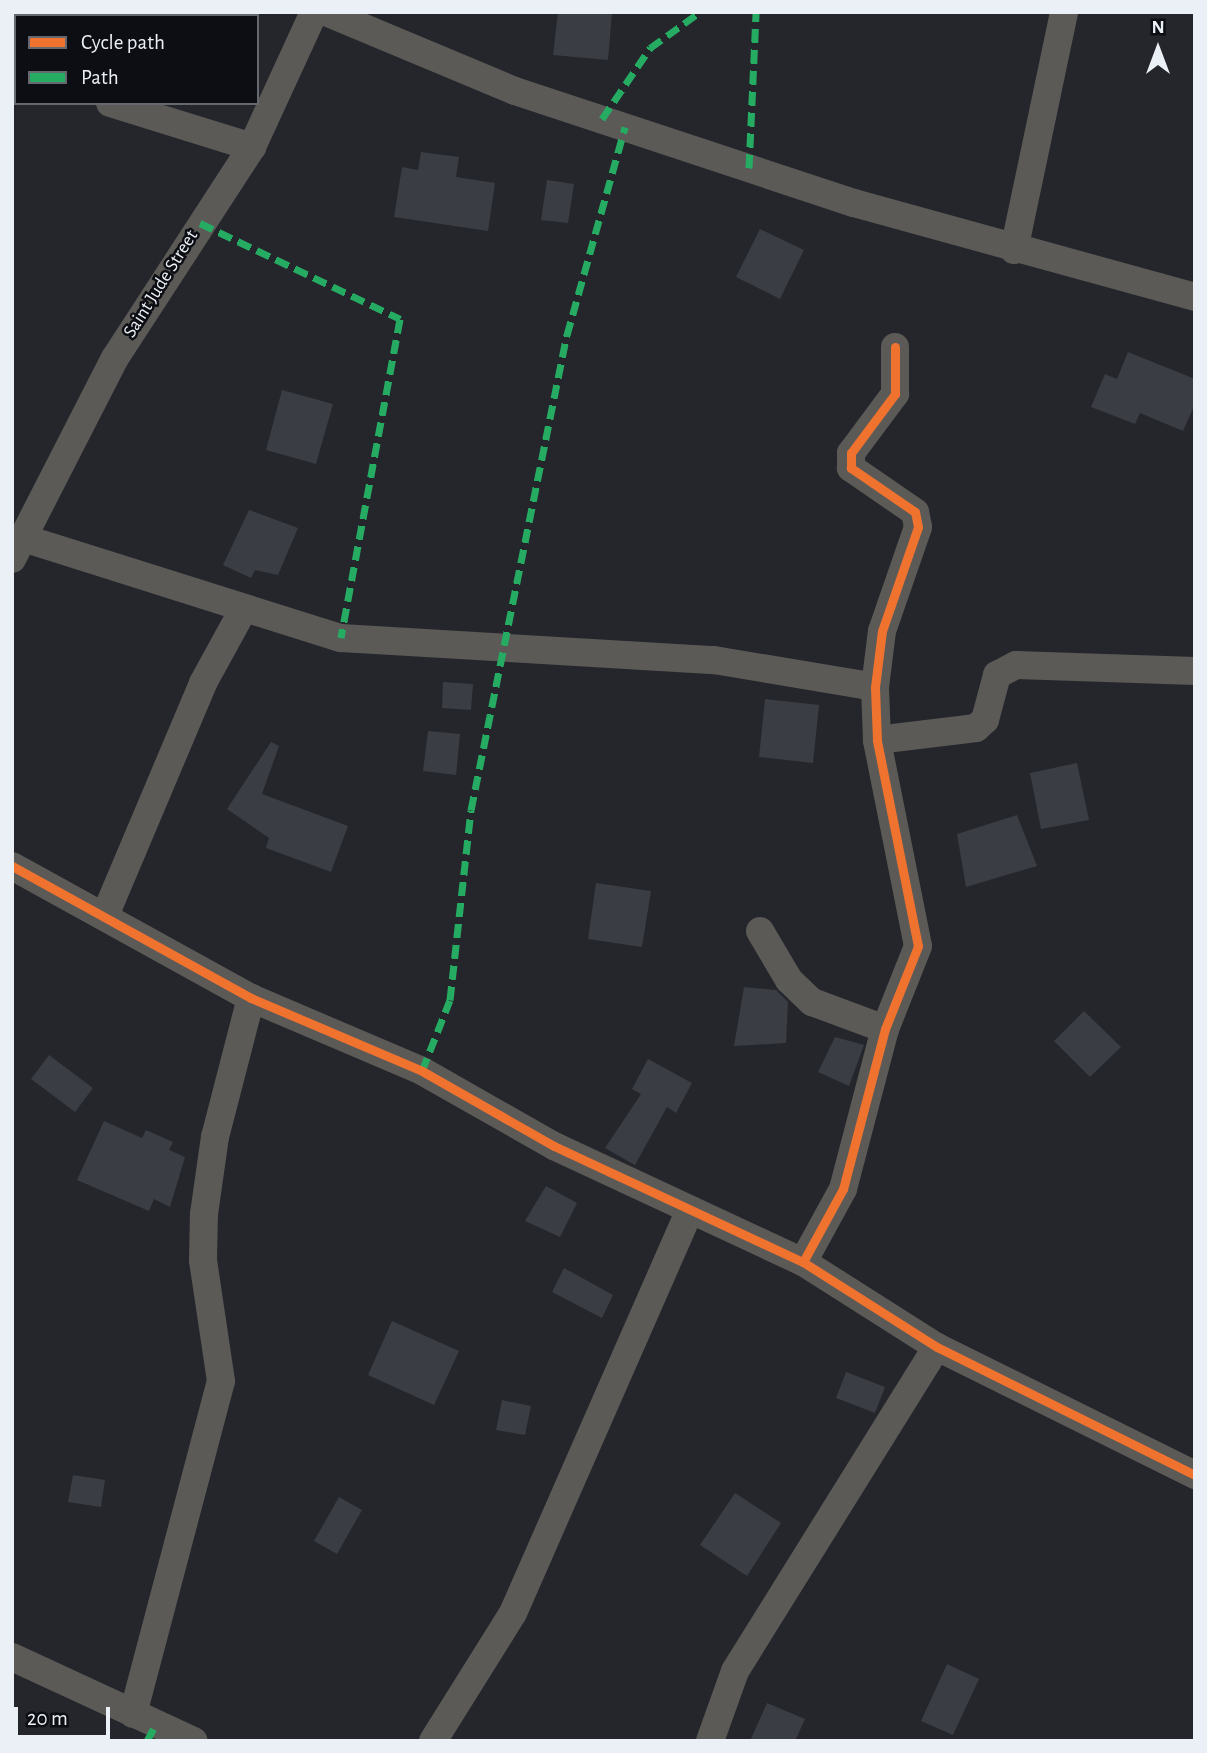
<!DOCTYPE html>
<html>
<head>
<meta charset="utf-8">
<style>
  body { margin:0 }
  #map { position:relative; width:1207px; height:1753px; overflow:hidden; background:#24262c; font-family:"Alegreya Sans",sans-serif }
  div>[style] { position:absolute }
  .building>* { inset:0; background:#3a3d44 }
  .street>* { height:28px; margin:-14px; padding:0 14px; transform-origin:14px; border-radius:14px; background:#5b5a57 }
  .quiet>* { height:7px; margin-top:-3.5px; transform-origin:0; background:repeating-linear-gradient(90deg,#26ab63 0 14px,transparent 0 21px) }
  .cycleway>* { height:9px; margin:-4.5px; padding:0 4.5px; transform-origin:4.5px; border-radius:4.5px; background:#ef722f }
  span { translate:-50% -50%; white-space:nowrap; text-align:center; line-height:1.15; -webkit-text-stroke:5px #0c0e13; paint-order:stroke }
  .street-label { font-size:19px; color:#ebeff6 }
  .frame { position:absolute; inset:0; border:14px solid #ebeff6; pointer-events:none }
  .legend { position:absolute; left:14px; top:14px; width:245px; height:91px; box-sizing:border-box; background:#0c0e13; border:2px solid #65686e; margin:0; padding:9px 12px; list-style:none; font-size:21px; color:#ebeff6 }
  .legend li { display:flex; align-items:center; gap:14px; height:35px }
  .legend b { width:35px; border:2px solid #65686e }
  .north { position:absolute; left:1123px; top:14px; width:70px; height:70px; -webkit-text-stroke:5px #0c0e13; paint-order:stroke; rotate:0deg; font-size:19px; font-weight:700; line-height:28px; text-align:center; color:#ebeff6 }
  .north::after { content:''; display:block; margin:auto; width:24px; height:32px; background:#ebeff6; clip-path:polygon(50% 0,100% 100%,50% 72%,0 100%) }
  .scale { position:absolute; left:14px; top:1707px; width:96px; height:32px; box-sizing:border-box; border:4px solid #ebeff6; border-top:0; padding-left:9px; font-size:21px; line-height:24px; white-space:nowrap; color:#ebeff6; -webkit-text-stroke:5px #0c0e13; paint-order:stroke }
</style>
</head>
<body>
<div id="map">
  <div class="building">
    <i style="clip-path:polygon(558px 12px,612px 12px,608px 60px,553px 55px)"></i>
    <i style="clip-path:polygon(421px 152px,459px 157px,456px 177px,495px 183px,488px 231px,394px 217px,402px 167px,418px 170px)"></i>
    <i style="clip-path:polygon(547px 180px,574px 184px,568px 223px,541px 220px)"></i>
    <i style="clip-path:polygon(760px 229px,804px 250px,780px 299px,736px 277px)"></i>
    <i style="clip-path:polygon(1128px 352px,1195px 379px,1195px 404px,1183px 431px,1140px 413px,1135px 424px,1091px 407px,1105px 374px,1117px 379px)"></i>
    <i style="clip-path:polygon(282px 390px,333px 404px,316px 464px,266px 450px)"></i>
    <i style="clip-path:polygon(249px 510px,298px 528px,278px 575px,255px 570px,251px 578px,223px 565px)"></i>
    <i style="clip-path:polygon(443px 682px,473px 684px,471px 710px,442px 708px)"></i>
    <i style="clip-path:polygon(765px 699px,819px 705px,813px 763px,759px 757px)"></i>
    <i style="clip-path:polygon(428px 731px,460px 734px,456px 775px,423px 771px)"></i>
    <i style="clip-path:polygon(271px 742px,279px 746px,262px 794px,348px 826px,331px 872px,266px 848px,269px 838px,227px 809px)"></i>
    <i style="clip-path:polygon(1077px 763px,1089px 820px,1041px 829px,1030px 773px)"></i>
    <i style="clip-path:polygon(1017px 815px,1037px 866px,966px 887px,957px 834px)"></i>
    <i style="clip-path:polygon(596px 883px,651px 891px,642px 947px,588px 939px)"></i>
    <i style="clip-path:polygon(744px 987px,776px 990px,788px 1002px,786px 1043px,734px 1046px)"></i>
    <i style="clip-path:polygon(1084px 1011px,1121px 1047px,1090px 1077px,1054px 1041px)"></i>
    <i style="clip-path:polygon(835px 1037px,864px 1045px,849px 1086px,818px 1072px)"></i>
    <i style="clip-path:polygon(49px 1055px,93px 1088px,75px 1112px,31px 1079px)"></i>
    <i style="clip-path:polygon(648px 1059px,692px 1083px,676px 1113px,667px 1107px,635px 1165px,605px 1148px,641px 1094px,632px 1089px)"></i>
    <i style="clip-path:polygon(104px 1121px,142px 1138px,146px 1130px,173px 1142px,169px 1150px,185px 1157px,170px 1207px,154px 1199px,149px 1211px,77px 1180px)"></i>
    <i style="clip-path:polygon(546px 1186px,577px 1203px,560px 1237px,525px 1221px)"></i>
    <i style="clip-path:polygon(564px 1268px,613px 1295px,602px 1318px,552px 1292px)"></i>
    <i style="clip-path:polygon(392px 1321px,459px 1351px,434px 1405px,368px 1375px)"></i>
    <i style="clip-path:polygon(846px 1372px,885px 1387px,875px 1413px,836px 1398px)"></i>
    <i style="clip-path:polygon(502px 1400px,531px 1406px,525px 1435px,496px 1430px)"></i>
    <i style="clip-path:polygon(73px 1475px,105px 1480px,101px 1507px,68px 1502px)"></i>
    <i style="clip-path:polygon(735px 1493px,781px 1523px,747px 1576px,700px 1545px)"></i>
    <i style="clip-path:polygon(339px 1497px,362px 1510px,337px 1554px,314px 1541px)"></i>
    <i style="clip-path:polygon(947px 1664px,979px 1679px,953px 1735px,921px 1721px)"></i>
    <i style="clip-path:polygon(767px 1703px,805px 1719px,795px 1741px,750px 1741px)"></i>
  </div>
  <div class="street">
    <i style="left:326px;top:12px;width:205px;rotate:22.7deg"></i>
    <i style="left:515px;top:91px;width:357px;rotate:18.3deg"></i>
    <i style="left:854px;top:203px;width:354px;rotate:15.4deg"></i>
    <i style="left:12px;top:63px;width:4px;rotate:27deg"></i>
    <i style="left:110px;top:103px;width:149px;rotate:17.2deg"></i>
    <i style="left:1014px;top:250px;width:243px;rotate:-78.1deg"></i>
    <i style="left:23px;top:538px;width:333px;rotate:17.5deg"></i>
    <i style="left:341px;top:638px;width:374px;rotate:3.4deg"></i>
    <i style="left:714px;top:660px;width:163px;rotate:9.5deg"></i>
    <i style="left:12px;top:559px;width:226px;rotate:-62.9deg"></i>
    <i style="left:115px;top:358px;width:252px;rotate:-57deg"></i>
    <i style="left:252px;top:147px;width:149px;rotate:-65.3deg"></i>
    <i style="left:877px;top:740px;width:100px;rotate:-6.9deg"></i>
    <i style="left:976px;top:728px;width:12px;rotate:-42deg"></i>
    <i style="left:985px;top:720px;width:47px;rotate:-75.1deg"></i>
    <i style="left:997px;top:675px;width:21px;rotate:-28deg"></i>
    <i style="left:1016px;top:665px;width:179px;rotate:1.9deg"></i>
    <i style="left:12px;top:866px;width:273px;rotate:28.9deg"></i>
    <i style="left:251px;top:998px;width:186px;rotate:23.1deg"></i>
    <i style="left:422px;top:1071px;width:152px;rotate:29.6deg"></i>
    <i style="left:554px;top:1146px;width:275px;rotate:25deg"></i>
    <i style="left:803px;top:1262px;width:159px;rotate:32.4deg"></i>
    <i style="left:937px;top:1347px;width:288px;rotate:26.4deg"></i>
    <i style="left:106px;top:913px;width:250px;rotate:-67.1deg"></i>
    <i style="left:203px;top:683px;width:83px;rotate:-61.3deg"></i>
    <i style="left:760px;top:931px;width:57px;rotate:59.4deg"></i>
    <i style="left:789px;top:980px;width:32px;rotate:44deg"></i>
    <i style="left:812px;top:1002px;width:78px;rotate:20.3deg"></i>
    <i style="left:803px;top:1262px;width:83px;rotate:-61.3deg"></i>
    <i style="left:843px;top:1189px;width:165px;rotate:-75.3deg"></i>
    <i style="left:885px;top:1029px;width:89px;rotate:-68.3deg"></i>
    <i style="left:918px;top:946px;width:210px;rotate:-101.3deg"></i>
    <i style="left:877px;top:740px;width:53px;rotate:-92.2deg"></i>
    <i style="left:875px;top:687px;width:56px;rotate:-82.9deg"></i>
    <i style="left:882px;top:631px;width:110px;rotate:-70.9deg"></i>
    <i style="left:918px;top:527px;width:15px;rotate:-101deg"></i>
    <i style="left:915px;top:512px;width:78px;rotate:-145.5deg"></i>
    <i style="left:851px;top:468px;width:15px;rotate:-90deg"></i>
    <i style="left:851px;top:453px;width:74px;rotate:-53.3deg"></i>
    <i style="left:895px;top:394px;width:47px;rotate:-90deg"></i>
    <i style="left:12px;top:1657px;width:200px;rotate:24.8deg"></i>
    <i style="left:133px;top:1714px;width:344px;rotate:-75.2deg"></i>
    <i style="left:221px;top:1381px;width:122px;rotate:-98.5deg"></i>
    <i style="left:203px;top:1260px;width:46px;rotate:-88.8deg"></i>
    <i style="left:204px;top:1214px;width:78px;rotate:-81.9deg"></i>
    <i style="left:215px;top:1137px;width:144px;rotate:-75.5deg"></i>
    <i style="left:433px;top:1741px;width:151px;rotate:-58deg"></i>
    <i style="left:513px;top:1613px;width:437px;rotate:-66.3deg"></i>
    <i style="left:710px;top:1741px;width:74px;rotate:-70.3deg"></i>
    <i style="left:735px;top:1671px;width:382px;rotate:-58.1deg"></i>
  </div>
  <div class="quiet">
    <i style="left:602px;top:119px;width:86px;rotate:-55.9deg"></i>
    <i style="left:650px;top:48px;width:62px;rotate:-35.8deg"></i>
    <i style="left:749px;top:168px;width:156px;rotate:-87.4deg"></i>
    <i style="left:200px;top:223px;width:222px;rotate:25.6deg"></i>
    <i style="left:400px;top:319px;width:324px;rotate:100.5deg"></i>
    <i style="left:422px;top:1071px;width:76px;rotate:-68.5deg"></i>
    <i style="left:450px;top:1000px;width:191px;rotate:-83.7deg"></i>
    <i style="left:471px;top:810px;width:485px;rotate:-78.6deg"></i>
    <i style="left:567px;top:335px;width:216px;rotate:-74.4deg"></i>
    <i style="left:147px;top:1741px;width:19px;rotate:-62deg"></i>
  </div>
  <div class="cycleway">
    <i style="left:12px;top:866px;width:273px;rotate:28.9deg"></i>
    <i style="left:251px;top:998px;width:186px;rotate:23.1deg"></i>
    <i style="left:422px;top:1071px;width:152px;rotate:29.6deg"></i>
    <i style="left:554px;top:1146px;width:275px;rotate:25deg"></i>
    <i style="left:803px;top:1262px;width:159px;rotate:32.4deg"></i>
    <i style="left:937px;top:1347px;width:288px;rotate:26.4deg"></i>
    <i style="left:803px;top:1262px;width:83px;rotate:-61.3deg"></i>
    <i style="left:843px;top:1189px;width:165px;rotate:-75.3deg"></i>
    <i style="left:885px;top:1029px;width:89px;rotate:-68.3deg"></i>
    <i style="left:918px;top:946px;width:210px;rotate:-101.3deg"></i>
    <i style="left:877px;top:740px;width:53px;rotate:-92.2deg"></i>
    <i style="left:875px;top:687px;width:56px;rotate:-82.9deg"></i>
    <i style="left:882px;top:631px;width:110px;rotate:-70.9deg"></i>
    <i style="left:918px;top:527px;width:15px;rotate:-101deg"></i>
    <i style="left:915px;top:512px;width:78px;rotate:-145.5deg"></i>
    <i style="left:851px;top:468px;width:15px;rotate:-90deg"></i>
    <i style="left:851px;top:453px;width:74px;rotate:-53.3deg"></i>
    <i style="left:895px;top:394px;width:47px;rotate:-90deg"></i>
  </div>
  <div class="street-label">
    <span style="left:161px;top:284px;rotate:-58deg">Saint Jude Street</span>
  </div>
  <div class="frame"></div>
  <ul class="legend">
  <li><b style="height:9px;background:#ef722f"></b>Cycle path</li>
  <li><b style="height:9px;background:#26ab63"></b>Path</li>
  </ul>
  <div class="north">N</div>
  <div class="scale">20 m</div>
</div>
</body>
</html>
